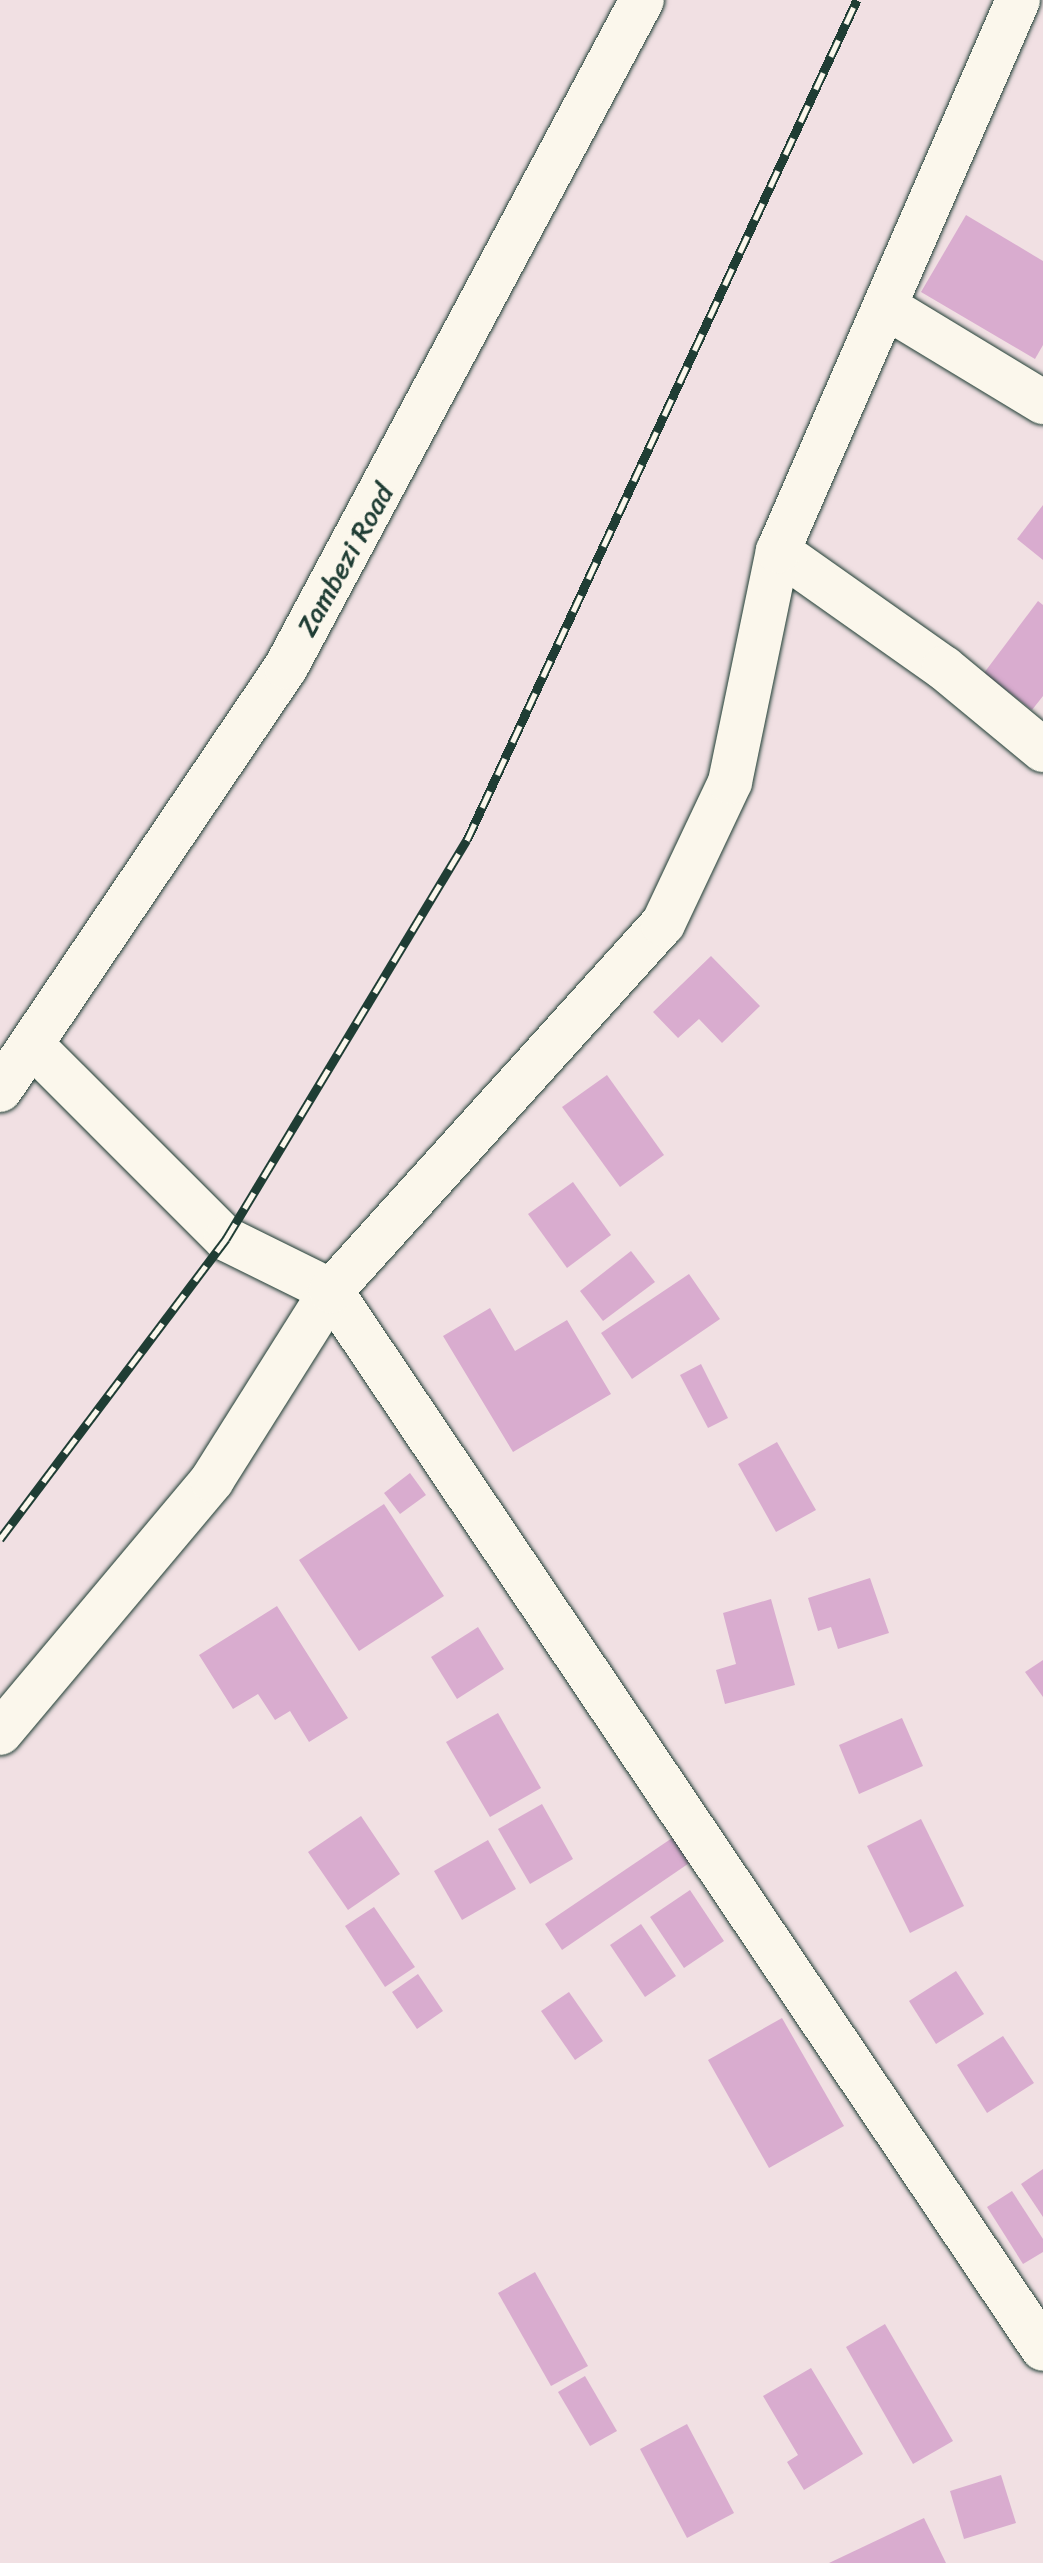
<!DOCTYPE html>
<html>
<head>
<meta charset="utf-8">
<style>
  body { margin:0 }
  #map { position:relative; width:1043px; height:2563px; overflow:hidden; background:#f1e0e3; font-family:Sriracha,sans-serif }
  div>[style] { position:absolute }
  .building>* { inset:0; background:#d9accf }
  .roads { filter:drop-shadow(0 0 2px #1f3d34) drop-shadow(0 0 2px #1f3d34) }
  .street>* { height:44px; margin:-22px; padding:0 22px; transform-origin:22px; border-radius:22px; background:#fbf7ec }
  .secondary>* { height:44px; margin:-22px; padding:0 22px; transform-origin:22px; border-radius:22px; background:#fbf7ec }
  .rail>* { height:9px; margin-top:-4.5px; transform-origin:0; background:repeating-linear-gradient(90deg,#fbf7ec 0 18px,#1f3d34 0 36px); box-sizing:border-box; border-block:2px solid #1f3d34 }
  span { translate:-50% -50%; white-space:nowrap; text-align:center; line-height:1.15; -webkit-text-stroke:8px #fbf7ec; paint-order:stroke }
  .street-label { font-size:28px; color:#1f3d34 }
</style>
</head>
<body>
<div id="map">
  <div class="building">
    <i style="clip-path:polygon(966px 215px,1043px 261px,1043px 345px,1035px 359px,921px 292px)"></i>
    <i style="clip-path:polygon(1043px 505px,1043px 560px,1017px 539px)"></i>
    <i style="clip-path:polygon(1038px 601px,1043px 605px,1043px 696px,1032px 710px,984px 673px)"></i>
    <i style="clip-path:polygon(711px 956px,760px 1006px,722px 1043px,699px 1019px,678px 1038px,653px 1012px)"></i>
    <i style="clip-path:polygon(607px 1075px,664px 1155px,620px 1187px,562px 1107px)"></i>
    <i style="clip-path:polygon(573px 1182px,611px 1235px,567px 1268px,528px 1214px)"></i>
    <i style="clip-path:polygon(631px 1251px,655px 1282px,603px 1321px,580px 1291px)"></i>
    <i style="clip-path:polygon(689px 1274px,720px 1319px,632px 1379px,601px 1333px)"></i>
    <i style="clip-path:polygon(490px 1308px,515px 1351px,567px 1320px,611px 1394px,513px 1452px,443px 1336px)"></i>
    <i style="clip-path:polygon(701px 1364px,728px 1418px,708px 1428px,680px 1375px)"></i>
    <i style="clip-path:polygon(777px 1442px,816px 1510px,776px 1532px,738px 1464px)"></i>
    <i style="clip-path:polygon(410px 1473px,426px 1495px,400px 1514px,384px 1493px)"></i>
    <i style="clip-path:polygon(384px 1504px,444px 1596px,359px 1651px,299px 1560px)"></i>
    <i style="clip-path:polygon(870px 1578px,889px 1633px,838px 1649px,831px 1627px,818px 1631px,808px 1598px)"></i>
    <i style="clip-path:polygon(771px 1599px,795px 1685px,725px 1704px,716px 1670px,736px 1664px,723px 1613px)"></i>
    <i style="clip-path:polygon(277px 1606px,348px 1718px,309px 1742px,290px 1711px,275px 1720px,258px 1694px,233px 1709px,199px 1655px)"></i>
    <i style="clip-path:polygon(478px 1627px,504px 1669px,457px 1699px,431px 1657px)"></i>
    <i style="clip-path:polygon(1043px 1660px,1043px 1697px,1025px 1672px)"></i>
    <i style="clip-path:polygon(498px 1713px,541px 1788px,490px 1817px,446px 1742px)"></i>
    <i style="clip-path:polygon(902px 1718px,923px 1766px,859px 1794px,839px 1745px)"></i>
    <i style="clip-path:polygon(542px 1804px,573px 1859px,530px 1884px,498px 1829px)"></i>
    <i style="clip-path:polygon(361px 1816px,400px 1874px,348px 1910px,308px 1852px)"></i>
    <i style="clip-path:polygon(921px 1819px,964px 1906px,910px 1933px,867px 1846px)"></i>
    <i style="clip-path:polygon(684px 1830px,701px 1855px,562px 1950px,545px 1924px)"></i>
    <i style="clip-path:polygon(488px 1840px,516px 1889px,462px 1920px,434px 1871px)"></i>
    <i style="clip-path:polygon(690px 1890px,724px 1941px,684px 1968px,650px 1917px)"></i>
    <i style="clip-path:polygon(374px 1907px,415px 1967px,385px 1987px,345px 1926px)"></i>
    <i style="clip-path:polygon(641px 1924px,676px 1976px,645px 1997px,610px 1945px)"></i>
    <i style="clip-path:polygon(956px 1971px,984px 2014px,936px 2044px,909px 2001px)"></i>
    <i style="clip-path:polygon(418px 1974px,443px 2011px,417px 2029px,392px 1992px)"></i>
    <i style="clip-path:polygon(569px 1992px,603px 2041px,575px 2060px,541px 2011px)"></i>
    <i style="clip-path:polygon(782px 2018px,844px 2126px,769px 2168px,708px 2060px)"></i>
    <i style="clip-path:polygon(1003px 2036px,1034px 2083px,987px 2113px,957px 2065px)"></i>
    <i style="clip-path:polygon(1043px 2169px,1043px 2217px,1021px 2184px)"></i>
    <i style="clip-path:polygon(1012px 2191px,1043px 2239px,1043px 2252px,1023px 2264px,987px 2207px)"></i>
    <i style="clip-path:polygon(535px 2272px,588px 2366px,551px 2386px,498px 2293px)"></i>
    <i style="clip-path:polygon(885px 2324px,953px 2441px,913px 2464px,846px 2347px)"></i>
    <i style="clip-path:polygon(811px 2368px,863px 2454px,804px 2490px,787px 2462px,798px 2455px,763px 2396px)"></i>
    <i style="clip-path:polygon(585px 2376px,617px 2431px,590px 2446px,558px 2392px)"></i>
    <i style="clip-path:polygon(687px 2424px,734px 2513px,687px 2538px,640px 2449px)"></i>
    <i style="clip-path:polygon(1001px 2475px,1016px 2523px,964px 2539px,950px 2491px)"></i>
    <i style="clip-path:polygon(924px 2518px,946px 2563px,829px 2563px)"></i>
  </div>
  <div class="roads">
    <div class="street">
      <i style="left:886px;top:307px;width:184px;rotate:31.2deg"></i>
      <i style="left:778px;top:551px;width:203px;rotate:35.2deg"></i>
      <i style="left:944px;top:668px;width:129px;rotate:39.6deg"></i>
      <i style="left:33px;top:1046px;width:273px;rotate:45deg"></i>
      <i style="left:226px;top:1239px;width:117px;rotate:26.3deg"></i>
      <i style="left:331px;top:1291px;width:1275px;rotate:56.06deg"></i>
      <i style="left:0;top:1733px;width:330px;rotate:-50deg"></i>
      <i style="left:212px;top:1480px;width:223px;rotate:-57.8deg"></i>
      <i style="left:331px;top:1291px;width:495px;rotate:-47.9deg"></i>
      <i style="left:663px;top:924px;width:157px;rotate:-64.7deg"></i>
      <i style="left:730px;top:782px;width:236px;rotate:-78.3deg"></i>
      <i style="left:778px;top:551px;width:601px;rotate:-66.46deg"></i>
    </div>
    <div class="secondary">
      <i style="left:0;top:1090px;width:511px;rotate:-55.94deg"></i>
      <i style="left:286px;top:667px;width:756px;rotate:-61.91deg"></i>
    </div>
  </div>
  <div class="rail">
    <i style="left:0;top:1539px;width:376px;rotate:-53deg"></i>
    <i style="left:226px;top:1239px;width:466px;rotate:-58.9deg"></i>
    <i style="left:467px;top:840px;width:926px;rotate:-65.1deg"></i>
  </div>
  <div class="street-label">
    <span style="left:345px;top:560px;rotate:-61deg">Zambezi Road</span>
  </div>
</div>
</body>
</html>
